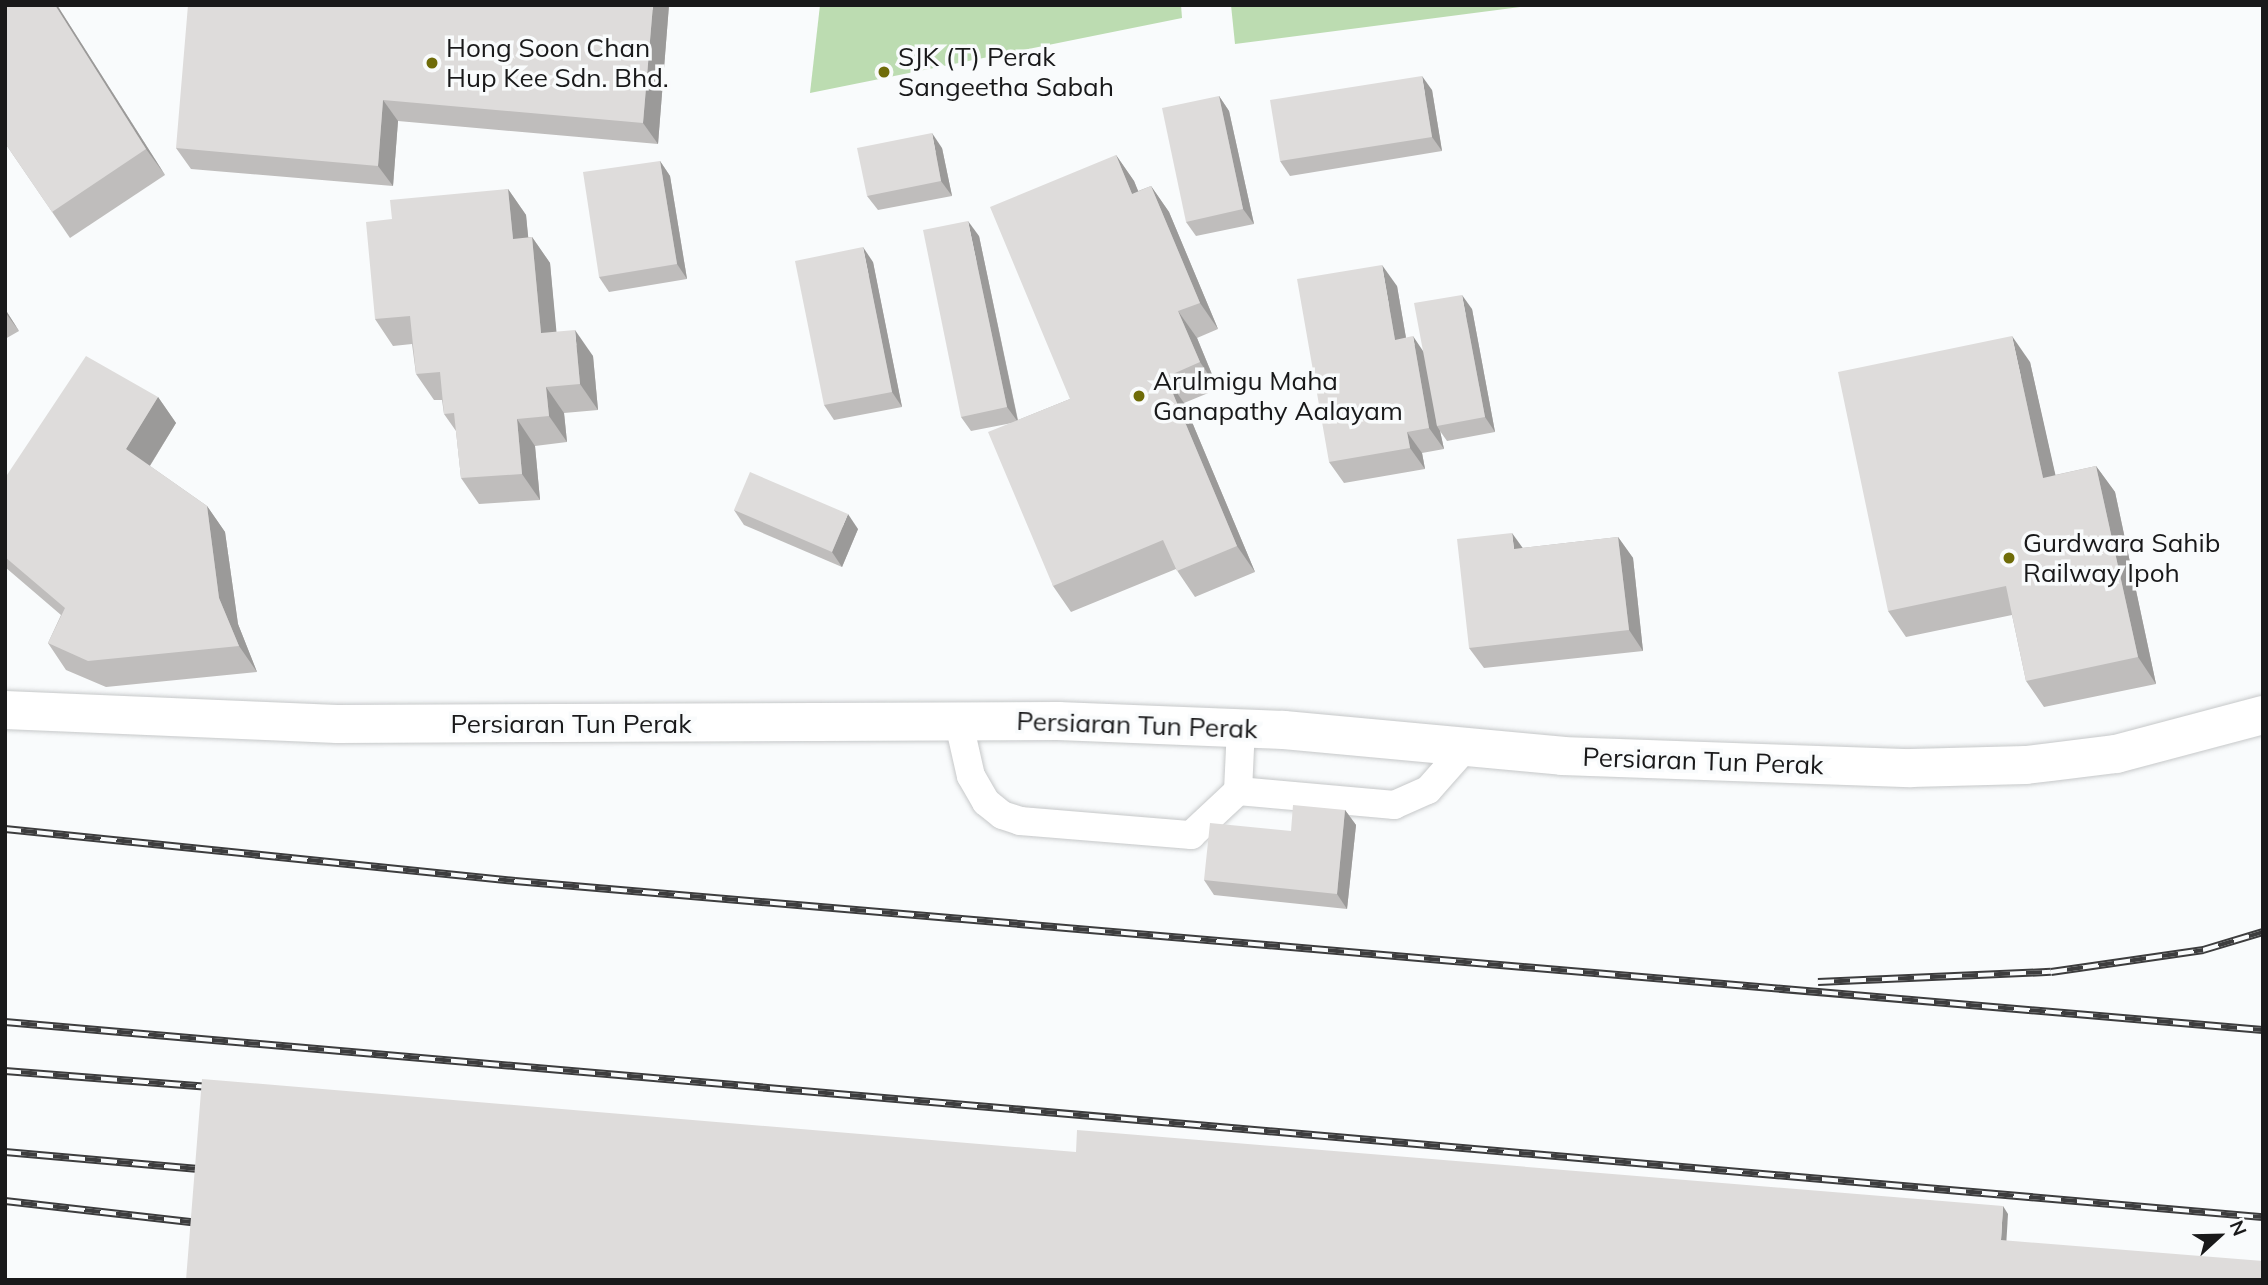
<!DOCTYPE html>
<html>
<head>
<meta charset="utf-8">
<style>
  body { margin:0 }
  #map { position:relative; width:2268px; height:1285px; overflow:hidden; background:#f9fbfc; font-family:Mulish,sans-serif }
  div>[style] { position:absolute }
  .green>* { inset:0; background:#bcdcb1 }
  .roads { filter:drop-shadow(0 0 2px #c6c8c9) drop-shadow(0 0 2px #c6c8c9) }
  .service>* { height:28px; margin:-14px; padding:0 14px; transform-origin:14px; border-radius:14px; background:#fff }
  .minor>* { height:38px; margin:-19px; padding:0 19px; transform-origin:19px; border-radius:19px; background:#fff }
  .rail>* { height:8px; margin-top:-4px; transform-origin:0; background:repeating-linear-gradient(90deg,#f9fbfc 0 16px,#3d3d3e 0 32px); box-sizing:border-box; border-block:2px solid #3d3d3e }
  .wall>* { inset:0; background:#bfbdbc }
  .shaded-wall>* { inset:0; background:#9b9a99 }
  .building>* { inset:0; background:#dedcdb }
  .dots>* { width:19px; height:19px; translate:-50% -50%; box-sizing:border-box; border:4px solid #f9fbfc; border-radius:50% }
  span { translate:-50% -50%; white-space:nowrap; text-align:center; line-height:1.15; -webkit-text-stroke:7px #f9fbfc; paint-order:stroke }
  .poi-label { font-size:26px; color:#19191a }
  .left { translate:0 -50%; text-align:left }
  .street-label { font-size:26px; color:#19191a }
  .frame { position:absolute; inset:0; border:7px solid #19191a; pointer-events:none }
  .north { position:absolute; left:2184px; top:1201px; width:70px; height:70px; -webkit-text-stroke:5px #f9fbfc; paint-order:stroke; rotate:68deg; font-size:19px; font-weight:700; line-height:28px; text-align:center; color:#19191a }
  .north::after { content:''; display:block; margin:auto; width:24px; height:32px; background:#19191a; clip-path:polygon(50% 0,100% 100%,50% 72%,0 100%) }
</style>
</head>
<body>
<div id="map">
  <div class="green">
    <i style="clip-path:polygon(820px 5px,1181px 5px,1182px 18px,810px 93px)"></i>
    <i style="clip-path:polygon(1231px 5px,1536px 5px,1235px 44px)"></i>
  </div>
  <div class="roads">
    <div class="service">
      <i style="left:958px;top:719px;width:58px;rotate:77.2deg"></i>
      <i style="left:971px;top:776px;width:30px;rotate:60deg"></i>
      <i style="left:986px;top:802px;width:21px;rotate:39deg"></i>
      <i style="left:1002px;top:815px;width:19px;rotate:18deg"></i>
      <i style="left:1020px;top:821px;width:172px;rotate:4.7deg"></i>
      <i style="left:1191px;top:835px;width:64px;rotate:-43.1deg"></i>
      <i style="left:1238px;top:791px;width:63px;rotate:-87.3deg"></i>
      <i style="left:1238px;top:791px;width:157px;rotate:5.1deg"></i>
      <i style="left:1394px;top:805px;width:37px;rotate:-24deg"></i>
      <i style="left:1428px;top:790px;width:57px;rotate:-48.5deg"></i>
    </div>
    <div class="minor">
      <i style="left:5px;top:710px;width:332px;rotate:2.4deg"></i>
      <i style="left:337px;top:724px;width:721px;rotate:-0.24deg"></i>
      <i style="left:1058px;top:721px;width:226px;rotate:2.3deg"></i>
      <i style="left:1284px;top:730px;width:279px;rotate:5.3deg"></i>
      <i style="left:1562px;top:756px;width:349px;rotate:2deg"></i>
      <i style="left:1911px;top:768px;width:115px;rotate:-1.5deg"></i>
      <i style="left:2026px;top:765px;width:91px;rotate:-7deg"></i>
      <i style="left:2116px;top:754px;width:152px;rotate:-14.9deg"></i>
    </div>
  </div>
  <div class="rail">
    <i style="left:5px;top:829px;width:513px;rotate:5.82deg"></i>
    <i style="left:515px;top:881px;width:1754px;rotate:4.87deg"></i>
    <i style="left:1818px;top:982px;width:233px;rotate:-2.5deg"></i>
    <i style="left:2051px;top:972px;width:154px;rotate:-8.2deg"></i>
    <i style="left:2203px;top:950px;width:63px;rotate:-16.7deg"></i>
    <i style="left:5px;top:1022px;width:2266px;rotate:4.94deg"></i>
    <i style="left:5px;top:1071px;width:218px;rotate:4.5deg"></i>
    <i style="left:5px;top:1152px;width:197px;rotate:5deg"></i>
    <i style="left:5px;top:1201px;width:193px;rotate:6.5deg"></i>
  </div>
  <div class="wall">
    <i style="clip-path:polygon(5px 5px,57px 5px,165px 175px,70px 238px,5px 143px)"></i>
    <i style="clip-path:polygon(669px 5px,658px 144px,398px 121px,393px 186px,191px 169px,176px 148px)"></i>
    <i style="clip-path:polygon(1432px 90px,1442px 151px,1290px 176px,1280px 161px)"></i>
    <i style="clip-path:polygon(1219px 96px,1229px 111px,1254px 224px,1196px 236px,1186px 222px)"></i>
    <i style="clip-path:polygon(942px 148px,952px 196px,878px 210px,867px 196px)"></i>
    <i style="clip-path:polygon(1116px 155px,1134px 181px,1138px 191px,1151px 186px,1169px 212px,1218px 329px,1197px 338px,1218px 389px,1184px 403px,1255px 572px,1195px 597px,1176px 569px,1071px 612px,1053px 586px,1012px 423px,971px 431px,961px 417px,979px 236px,1018px 420px,1070px 399px)"></i>
    <i style="clip-path:polygon(660px 161px,670px 176px,687px 279px,609px 292px,599px 277px)"></i>
    <i style="clip-path:polygon(508px 189px,526px 215px,528px 237px,532px 237px,550px 263px,556px 332px,593px 356px,598px 410px,564px 413px,567px 442px,535px 446px,540px 500px,479px 504px,461px 478px,456px 431px,444px 414px,442px 400px,434px 400px,416px 374px,412px 344px,393px 346px,375px 319px,392px 219px)"></i>
    <i style="clip-path:polygon(873px 262px,902px 407px,834px 420px,824px 405px)"></i>
    <i style="clip-path:polygon(1397px 286px,1406px 338px,1423px 352px,1472px 309px,1495px 432px,1447px 441px,1440px 431px,1444px 449px,1422px 453px,1425px 469px,1344px 483px,1329px 462px)"></i>
    <i style="clip-path:polygon(5px 309px,19px 331px,5px 339px)"></i>
    <i style="clip-path:polygon(2030px 362px,2055px 475px,2096px 466px,2115px 492px,2156px 684px,2044px 707px,2026px 681px,2012px 615px,1906px 637px,1888px 611px)"></i>
    <i style="clip-path:polygon(158px 397px,176px 423px,150px 466px,207px 506px,225px 532px,238px 624px,257px 672px,106px 687px,66px 670px,48px 643px,61px 615px,5px 567px,5px 478px)"></i>
    <i style="clip-path:polygon(734px 510px,858px 529px,842px 567px,744px 525px)"></i>
    <i style="clip-path:polygon(1618px 537px,1633px 558px,1643px 651px,1484px 668px,1469px 648px,1522px 548px)"></i>
    <i style="clip-path:polygon(1345px 810px,1356px 825px,1347px 909px,1214px 895px,1204px 880px,1291px 831px)"></i>
  </div>
  <div class="shaded-wall">
    <i style="clip-path:polygon(55px 5px,57px 5px,165px 175px,146px 149px)"></i>
    <i style="clip-path:polygon(653px 5px,669px 5px,658px 144px,643px 123px)"></i>
    <i style="clip-path:polygon(1422px 76px,1432px 90px,1442px 151px,1432px 137px)"></i>
    <i style="clip-path:polygon(1219px 96px,1229px 111px,1254px 224px,1243px 209px)"></i>
    <i style="clip-path:polygon(383px 100px,398px 121px,393px 186px,378px 166px)"></i>
    <i style="clip-path:polygon(932px 133px,942px 148px,952px 196px,941px 181px)"></i>
    <i style="clip-path:polygon(1116px 155px,1134px 181px,1150px 220px,1132px 194px)"></i>
    <i style="clip-path:polygon(660px 161px,670px 176px,687px 279px,677px 264px)"></i>
    <i style="clip-path:polygon(1151px 186px,1169px 212px,1218px 329px,1200px 303px)"></i>
    <i style="clip-path:polygon(508px 189px,526px 215px,531px 265px,513px 239px)"></i>
    <i style="clip-path:polygon(968px 221px,979px 236px,1018px 422px,1007px 407px)"></i>
    <i style="clip-path:polygon(532px 237px,550px 263px,559px 359px,541px 333px)"></i>
    <i style="clip-path:polygon(863px 247px,873px 262px,902px 407px,892px 392px)"></i>
    <i style="clip-path:polygon(1382px 265px,1397px 286px,1410px 361px,1395px 340px)"></i>
    <i style="clip-path:polygon(1462px 295px,1472px 309px,1495px 432px,1485px 417px)"></i>
    <i style="clip-path:polygon(5px 309px,19px 331px,5px 312px)"></i>
    <i style="clip-path:polygon(1178px 311px,1197px 338px,1218px 389px,1200px 362px)"></i>
    <i style="clip-path:polygon(575px 330px,593px 356px,598px 410px,580px 384px)"></i>
    <i style="clip-path:polygon(1413px 336px,1427px 357px,1437px 426px,1440px 431px,1444px 449px,1429px 428px)"></i>
    <i style="clip-path:polygon(2012px 336px,2030px 362px,2062px 504px,2043px 478px)"></i>
    <i style="clip-path:polygon(1166px 377px,1184px 403px,1255px 572px,1237px 546px)"></i>
    <i style="clip-path:polygon(546px 387px,564px 413px,567px 442px,549px 416px)"></i>
    <i style="clip-path:polygon(158px 397px,176px 423px,144px 475px,126px 449px)"></i>
    <i style="clip-path:polygon(517px 419px,535px 446px,540px 500px,522px 474px)"></i>
    <i style="clip-path:polygon(1407px 432px,1422px 453px,1425px 469px,1410px 448px)"></i>
    <i style="clip-path:polygon(2096px 466px,2115px 492px,2156px 684px,2138px 657px)"></i>
    <i style="clip-path:polygon(207px 506px,225px 532px,238px 624px,257px 672px,239px 646px,219px 598px)"></i>
    <i style="clip-path:polygon(848px 514px,858px 529px,842px 567px,832px 552px)"></i>
    <i style="clip-path:polygon(1512px 533px,1527px 554px,1514px 549px)"></i>
    <i style="clip-path:polygon(1618px 537px,1633px 558px,1643px 651px,1629px 630px)"></i>
    <i style="clip-path:polygon(1345px 810px,1356px 825px,1347px 909px,1337px 894px)"></i>
    <i style="clip-path:polygon(2003px 1206px,2008px 1214px,2006px 1248px,2001px 1240px)"></i>
  </div>
  <div class="building">
    <i style="clip-path:polygon(5px 5px,55px 5px,146px 149px,52px 212px,5px 143px)"></i>
    <i style="clip-path:polygon(188px 5px,653px 5px,643px 123px,383px 100px,378px 166px,176px 148px)"></i>
    <i style="clip-path:polygon(1422px 76px,1432px 137px,1280px 161px,1270px 100px)"></i>
    <i style="clip-path:polygon(1219px 96px,1243px 209px,1186px 222px,1162px 108px)"></i>
    <i style="clip-path:polygon(932px 133px,941px 181px,867px 196px,857px 148px)"></i>
    <i style="clip-path:polygon(1116px 155px,1132px 194px,1151px 186px,1200px 303px,1178px 311px,1200px 362px,1166px 377px,1237px 546px,1177px 571px,1163px 540px,1053px 586px,988px 432px,1070px 399px,990px 207px)"></i>
    <i style="clip-path:polygon(660px 161px,677px 264px,599px 277px,583px 172px)"></i>
    <i style="clip-path:polygon(508px 189px,513px 239px,532px 237px,541px 333px,575px 330px,580px 384px,546px 387px,549px 416px,517px 419px,522px 474px,461px 478px,454px 413px,444px 414px,440px 372px,416px 374px,410px 316px,375px 319px,366px 222px,392px 219px,390px 200px)"></i>
    <i style="clip-path:polygon(968px 221px,1007px 407px,961px 417px,923px 230px)"></i>
    <i style="clip-path:polygon(863px 247px,892px 392px,824px 405px,795px 261px)"></i>
    <i style="clip-path:polygon(1382px 265px,1395px 340px,1413px 336px,1429px 428px,1407px 432px,1410px 448px,1329px 462px,1297px 279px)"></i>
    <i style="clip-path:polygon(1462px 295px,1485px 417px,1437px 426px,1414px 303px)"></i>
    <i style="clip-path:polygon(2012px 336px,2043px 478px,2096px 466px,2138px 657px,2026px 681px,2006px 586px,1888px 611px,1838px 372px)"></i>
    <i style="clip-path:polygon(86px 356px,158px 397px,126px 449px,207px 506px,219px 598px,239px 646px,88px 661px,48px 643px,65px 608px,5px 557px,5px 478px)"></i>
    <i style="clip-path:polygon(750px 472px,848px 514px,832px 552px,734px 510px)"></i>
    <i style="clip-path:polygon(1512px 533px,1514px 549px,1618px 537px,1629px 630px,1469px 648px,1457px 539px)"></i>
    <i style="clip-path:polygon(1293px 805px,1345px 810px,1337px 894px,1204px 880px,1210px 823px,1291px 831px)"></i>
    <i style="clip-path:polygon(202px 1079px,1076px 1152px,1077px 1130px,2003px 1206px,2001px 1240px,2263px 1261px,2263px 1280px,186px 1280px)"></i>
  </div>
  <div class="dots">
    <i style="left:432px;top:63px;background:#6f6c09"></i>
    <i style="left:884px;top:72px;background:#6f6c09"></i>
    <i style="left:1139px;top:396px;background:#6f6c09"></i>
    <i style="left:2009px;top:558px;background:#6f6c09"></i>
  </div>
  <div class="poi-label">
    <span class="left" style="left:446px;top:63px">Hong Soon Chan<br>Hup Kee Sdn. Bhd.</span>
    <span class="left" style="left:898px;top:72px">SJK (T) Perak<br>Sangeetha Sabah</span>
    <span class="left" style="left:1153px;top:396px">Arulmigu Maha<br>Ganapathy Aalayam</span>
    <span class="left" style="left:2023px;top:558px">Gurdwara Sahib<br>Railway Ipoh</span>
  </div>
  <div class="street-label">
    <span style="left:571px;top:724px">Persiaran Tun Perak</span>
    <span style="left:1137px;top:725px;rotate:2deg">Persiaran Tun Perak</span>
    <span style="left:1703px;top:761px;rotate:2deg">Persiaran Tun Perak</span>
  </div>
  <div class="frame"></div>
  <div class="north">N</div>
</div>
</body>
</html>
